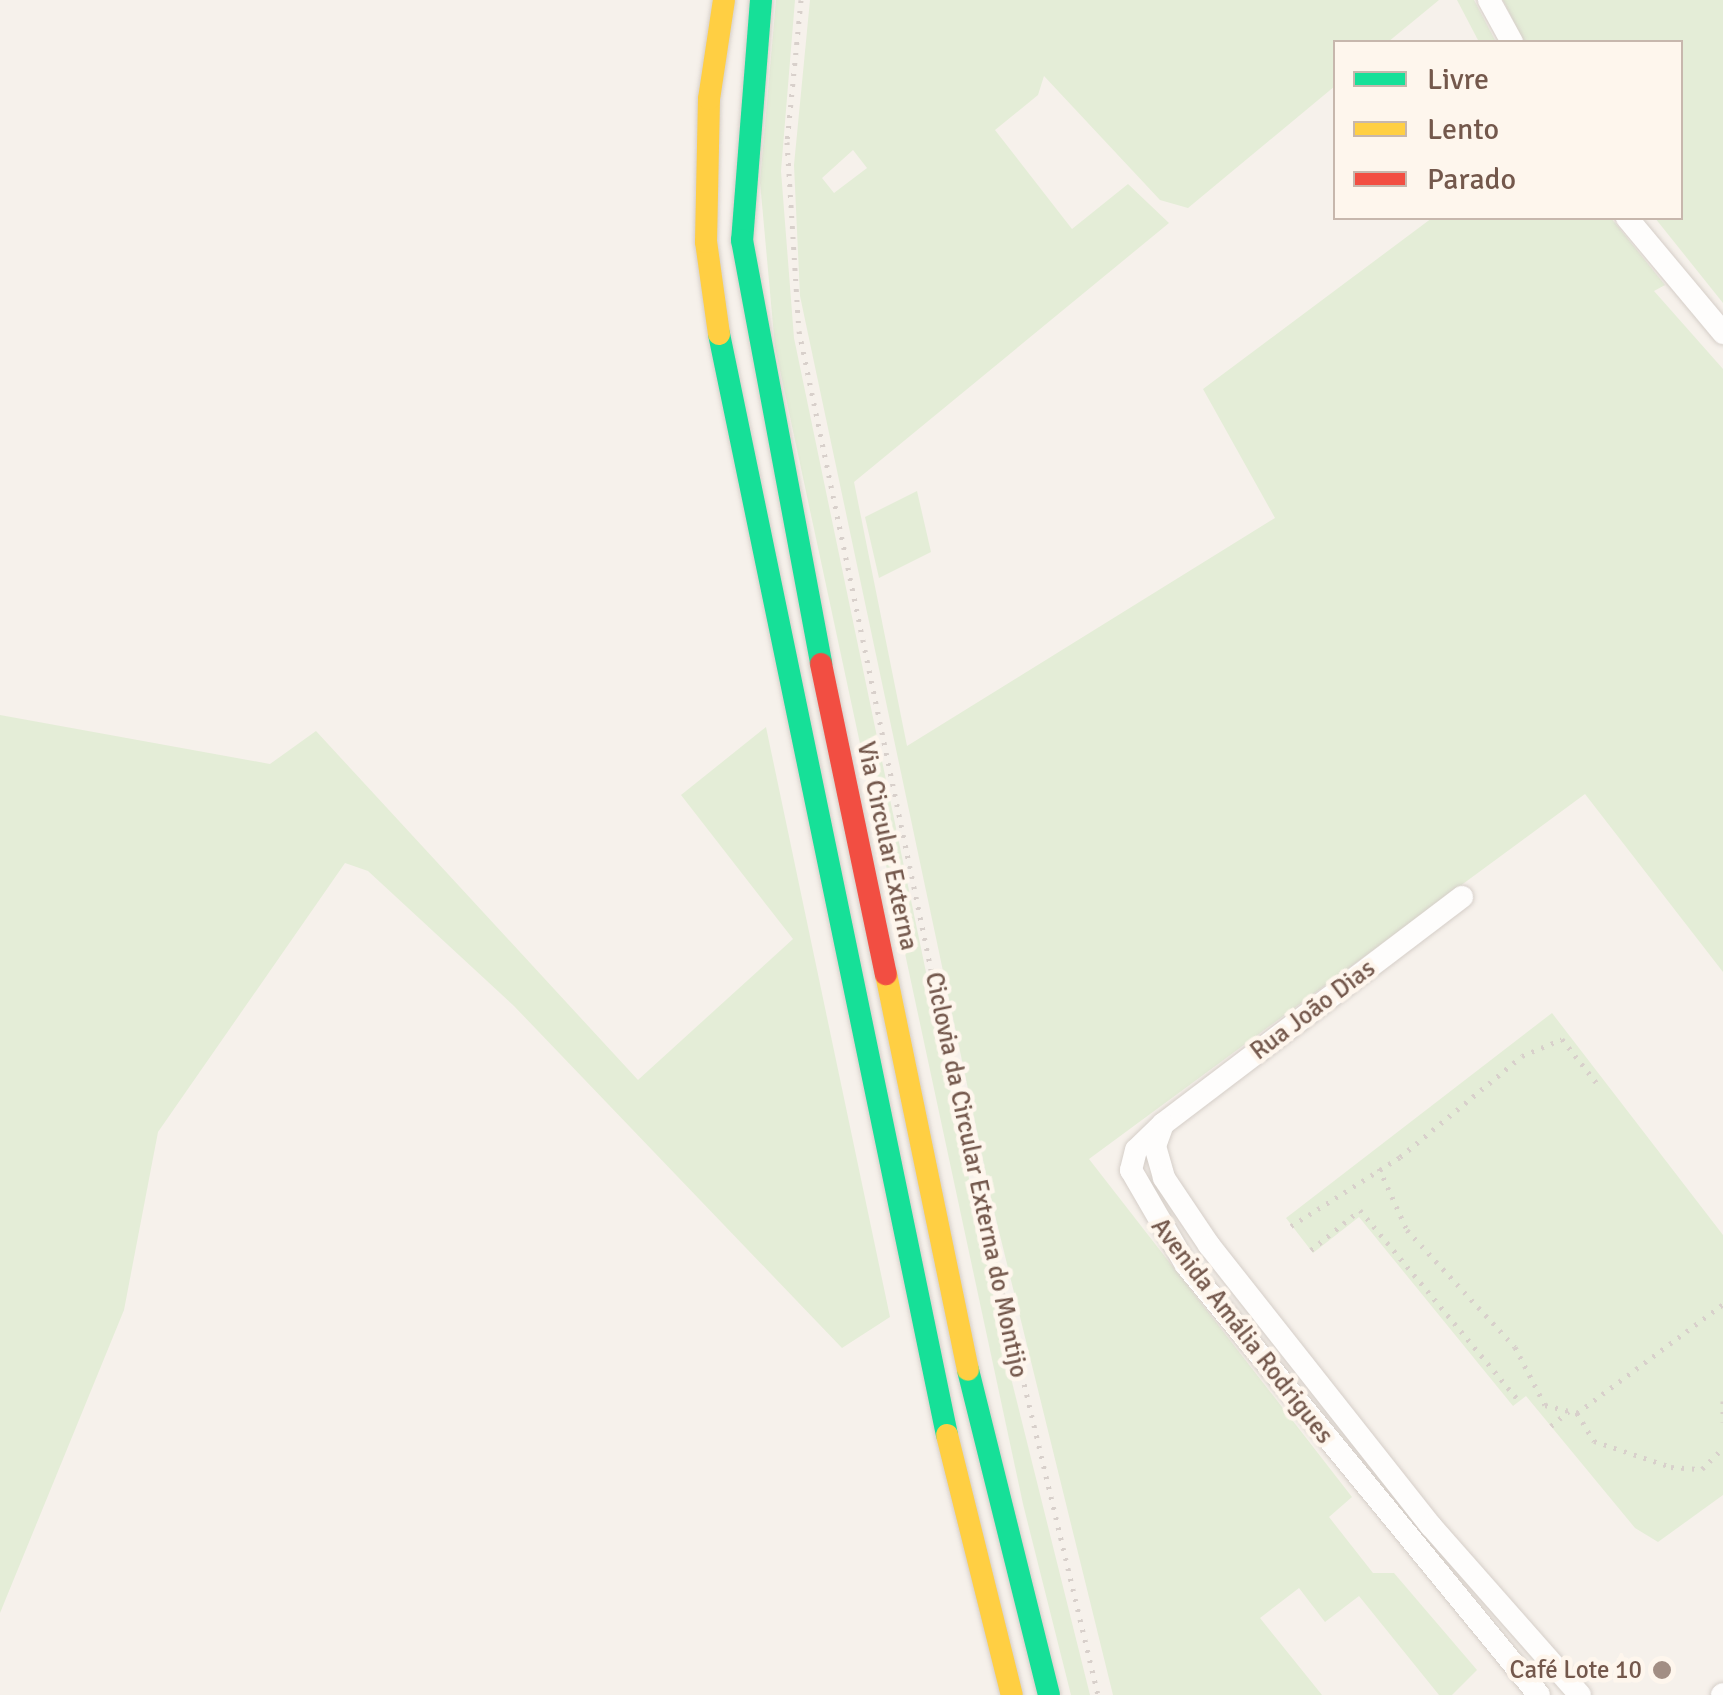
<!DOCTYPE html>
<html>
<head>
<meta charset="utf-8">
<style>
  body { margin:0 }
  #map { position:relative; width:1723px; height:1695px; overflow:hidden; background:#f6f1eb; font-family:Signika,sans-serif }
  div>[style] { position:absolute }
  .green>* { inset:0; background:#e4edd7 }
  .path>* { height:5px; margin-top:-2.5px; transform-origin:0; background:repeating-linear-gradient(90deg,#d8d0cb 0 2.5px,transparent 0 10.5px) }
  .roads { filter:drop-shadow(0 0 2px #d5cec8) drop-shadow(0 0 2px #d5cec8) }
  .street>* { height:22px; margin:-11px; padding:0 11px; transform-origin:11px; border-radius:11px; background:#fefdfc }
  .fast>* { height:22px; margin:-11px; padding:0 11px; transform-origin:11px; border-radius:11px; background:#16e098 }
  .slow>* { height:22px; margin:-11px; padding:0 11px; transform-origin:11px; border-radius:11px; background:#ffcf43 }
  .jam>* { height:22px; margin:-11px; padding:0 11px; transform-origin:11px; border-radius:11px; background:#f24e42 }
  .dots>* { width:28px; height:28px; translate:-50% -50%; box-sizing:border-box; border:5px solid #fef6ed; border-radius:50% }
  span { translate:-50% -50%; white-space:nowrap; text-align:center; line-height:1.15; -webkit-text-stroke:9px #fef6ed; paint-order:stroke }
  .street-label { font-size:25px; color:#74584c }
  .poi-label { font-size:25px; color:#74584c }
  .right { translate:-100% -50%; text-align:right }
  .legend { position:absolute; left:1333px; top:40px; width:350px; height:180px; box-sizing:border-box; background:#fef6ed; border:2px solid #c7b7ad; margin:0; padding:12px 18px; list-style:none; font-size:30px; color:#74584c }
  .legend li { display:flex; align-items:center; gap:20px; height:50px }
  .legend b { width:50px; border:2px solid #c7b7ad }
</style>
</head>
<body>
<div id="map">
  <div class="green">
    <i style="clip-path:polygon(776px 0,795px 0,781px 171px,794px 338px,1008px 1366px,1090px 1695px,1071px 1695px,1023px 1504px,775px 347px,760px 182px)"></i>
    <i style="clip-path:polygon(evenodd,810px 0,1439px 0,1388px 42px,1336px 42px,1335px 86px,1188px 208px,1160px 200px,1044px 76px,1038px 95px,995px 130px,1072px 229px,1128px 184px,1169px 223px,854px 482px,907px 746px,1275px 518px,1203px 389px,1432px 218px,1611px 218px,1665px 285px,1654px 291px,1723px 369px,1723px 972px,1585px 794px,1089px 1159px,1352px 1497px,1329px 1517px,1373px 1573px,1394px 1573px,1477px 1670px,1452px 1695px,1439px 1695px,1359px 1596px,1325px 1622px,1299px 1588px,1260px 1618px,1322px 1695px,1113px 1695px,993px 1207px,800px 296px,794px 165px,810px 0,853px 150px,867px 168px,834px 193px,822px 178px,853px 150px)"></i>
    <i style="clip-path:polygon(1457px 0,1474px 0,1496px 42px,1479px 42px)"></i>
    <i style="clip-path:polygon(1503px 0,1723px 0,1723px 303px,1655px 218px,1680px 218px,1680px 42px,1524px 42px)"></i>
    <i style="clip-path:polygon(917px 491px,931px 552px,879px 578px,865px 517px)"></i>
    <i style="clip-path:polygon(0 715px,270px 764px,316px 731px,638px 1080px,793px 939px,681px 795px,766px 727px,890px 1317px,842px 1348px,514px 1006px,368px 871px,345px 863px,158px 1132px,124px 1310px,0 1613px)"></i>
    <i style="clip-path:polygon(1552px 1013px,1723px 1235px,1723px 1495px,1658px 1542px,1635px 1528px,1526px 1396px,1513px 1406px,1359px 1217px,1313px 1253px,1286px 1218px)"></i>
  </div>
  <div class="path">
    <i style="left:801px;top:0;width:143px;rotate:95.6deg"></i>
    <i style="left:787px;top:142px;width:189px;rotate:86.4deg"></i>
    <i style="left:799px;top:331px;width:825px;rotate:78.32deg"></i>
    <i style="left:966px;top:1139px;width:571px;rotate:76.64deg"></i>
    <i style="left:1379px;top:1168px;width:68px;rotate:65.7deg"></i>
    <i style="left:1407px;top:1230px;width:159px;rotate:47.3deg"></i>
    <i style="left:1515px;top:1347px;width:65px;rotate:62.7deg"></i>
    <i style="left:1545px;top:1405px;width:33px;rotate:14deg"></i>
    <i style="left:1577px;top:1413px;width:33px;rotate:59deg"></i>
    <i style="left:1594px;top:1441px;width:81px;rotate:18.7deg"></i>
    <i style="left:1671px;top:1467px;width:31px;rotate:4deg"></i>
    <i style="left:1702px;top:1469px;width:30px;rotate:-45deg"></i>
    <i style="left:1291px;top:1226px;width:129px;rotate:-32.3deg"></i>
    <i style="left:1400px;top:1157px;width:158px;rotate:-39.6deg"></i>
    <i style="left:1522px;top:1056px;width:43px;rotate:-23deg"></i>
    <i style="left:1562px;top:1039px;width:60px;rotate:51.8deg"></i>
    <i style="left:1311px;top:1250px;width:63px;rotate:-39.2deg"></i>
    <i style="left:1360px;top:1210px;width:249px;rotate:50.2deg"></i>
    <i style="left:1723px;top:1401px;width:21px;rotate:90deg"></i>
    <i style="left:1577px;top:1413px;width:182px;rotate:-36.7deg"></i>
    <i style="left:1551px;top:1426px;width:23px;rotate:-40deg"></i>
  </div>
  <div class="roads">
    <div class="street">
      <i style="left:1489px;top:0;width:48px;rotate:61.3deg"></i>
      <i style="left:1627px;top:218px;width:150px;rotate:50.1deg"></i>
      <i style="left:1462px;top:897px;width:375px;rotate:142.8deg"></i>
      <i style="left:1163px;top:1124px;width:37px;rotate:136deg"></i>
      <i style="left:1136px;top:1150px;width:21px;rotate:104deg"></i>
      <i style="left:1131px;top:1170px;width:110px;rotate:59.9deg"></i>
      <i style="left:1186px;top:1265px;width:556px;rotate:50.62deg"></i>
      <i style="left:1163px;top:1124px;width:23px;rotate:110deg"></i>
      <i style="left:1155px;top:1146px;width:33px;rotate:74deg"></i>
      <i style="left:1164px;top:1178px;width:81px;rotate:56.1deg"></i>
      <i style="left:1209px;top:1245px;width:358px;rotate:51.7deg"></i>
      <i style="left:1431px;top:1526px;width:225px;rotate:48.6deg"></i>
      <i style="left:1722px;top:1695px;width:1px;rotate:-45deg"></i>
    </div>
    <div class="fast">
      <i style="left:761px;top:0;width:241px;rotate:94.5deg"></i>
      <i style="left:742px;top:240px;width:431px;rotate:79.4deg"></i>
      <i style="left:719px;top:334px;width:1124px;rotate:78.3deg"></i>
      <i style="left:968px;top:1370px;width:335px;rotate:76deg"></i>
    </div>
    <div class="slow">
      <i style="left:719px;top:334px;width:93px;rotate:-98deg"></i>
      <i style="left:706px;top:242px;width:143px;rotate:-88.8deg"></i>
      <i style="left:709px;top:99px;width:100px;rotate:-81.4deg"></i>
      <i style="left:886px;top:974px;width:404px;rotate:78.3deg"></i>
      <i style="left:947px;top:1435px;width:268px;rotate:76deg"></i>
    </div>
    <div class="jam">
      <i style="left:821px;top:664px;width:317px;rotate:78.2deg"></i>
    </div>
  </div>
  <div class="dots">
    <i style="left:1662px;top:1670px;background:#a28e84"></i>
  </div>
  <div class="street-label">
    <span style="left:887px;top:846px;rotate:78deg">Via Circular Externa</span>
    <span style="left:1313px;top:1010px;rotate:-37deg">Rua João Dias</span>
    <span style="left:976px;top:1175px;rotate:78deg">Ciclovia da Circular Externa do Montijo</span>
    <span style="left:1242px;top:1331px;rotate:52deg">Avenida Amália Rodrigues</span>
  </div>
  <div class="poi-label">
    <span class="right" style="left:1642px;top:1670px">Café Lote 10</span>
  </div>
  <ul class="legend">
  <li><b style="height:12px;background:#16e098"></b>Livre</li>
  <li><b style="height:12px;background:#ffcf43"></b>Lento</li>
  <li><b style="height:12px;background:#f24e42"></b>Parado</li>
  </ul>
</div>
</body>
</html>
